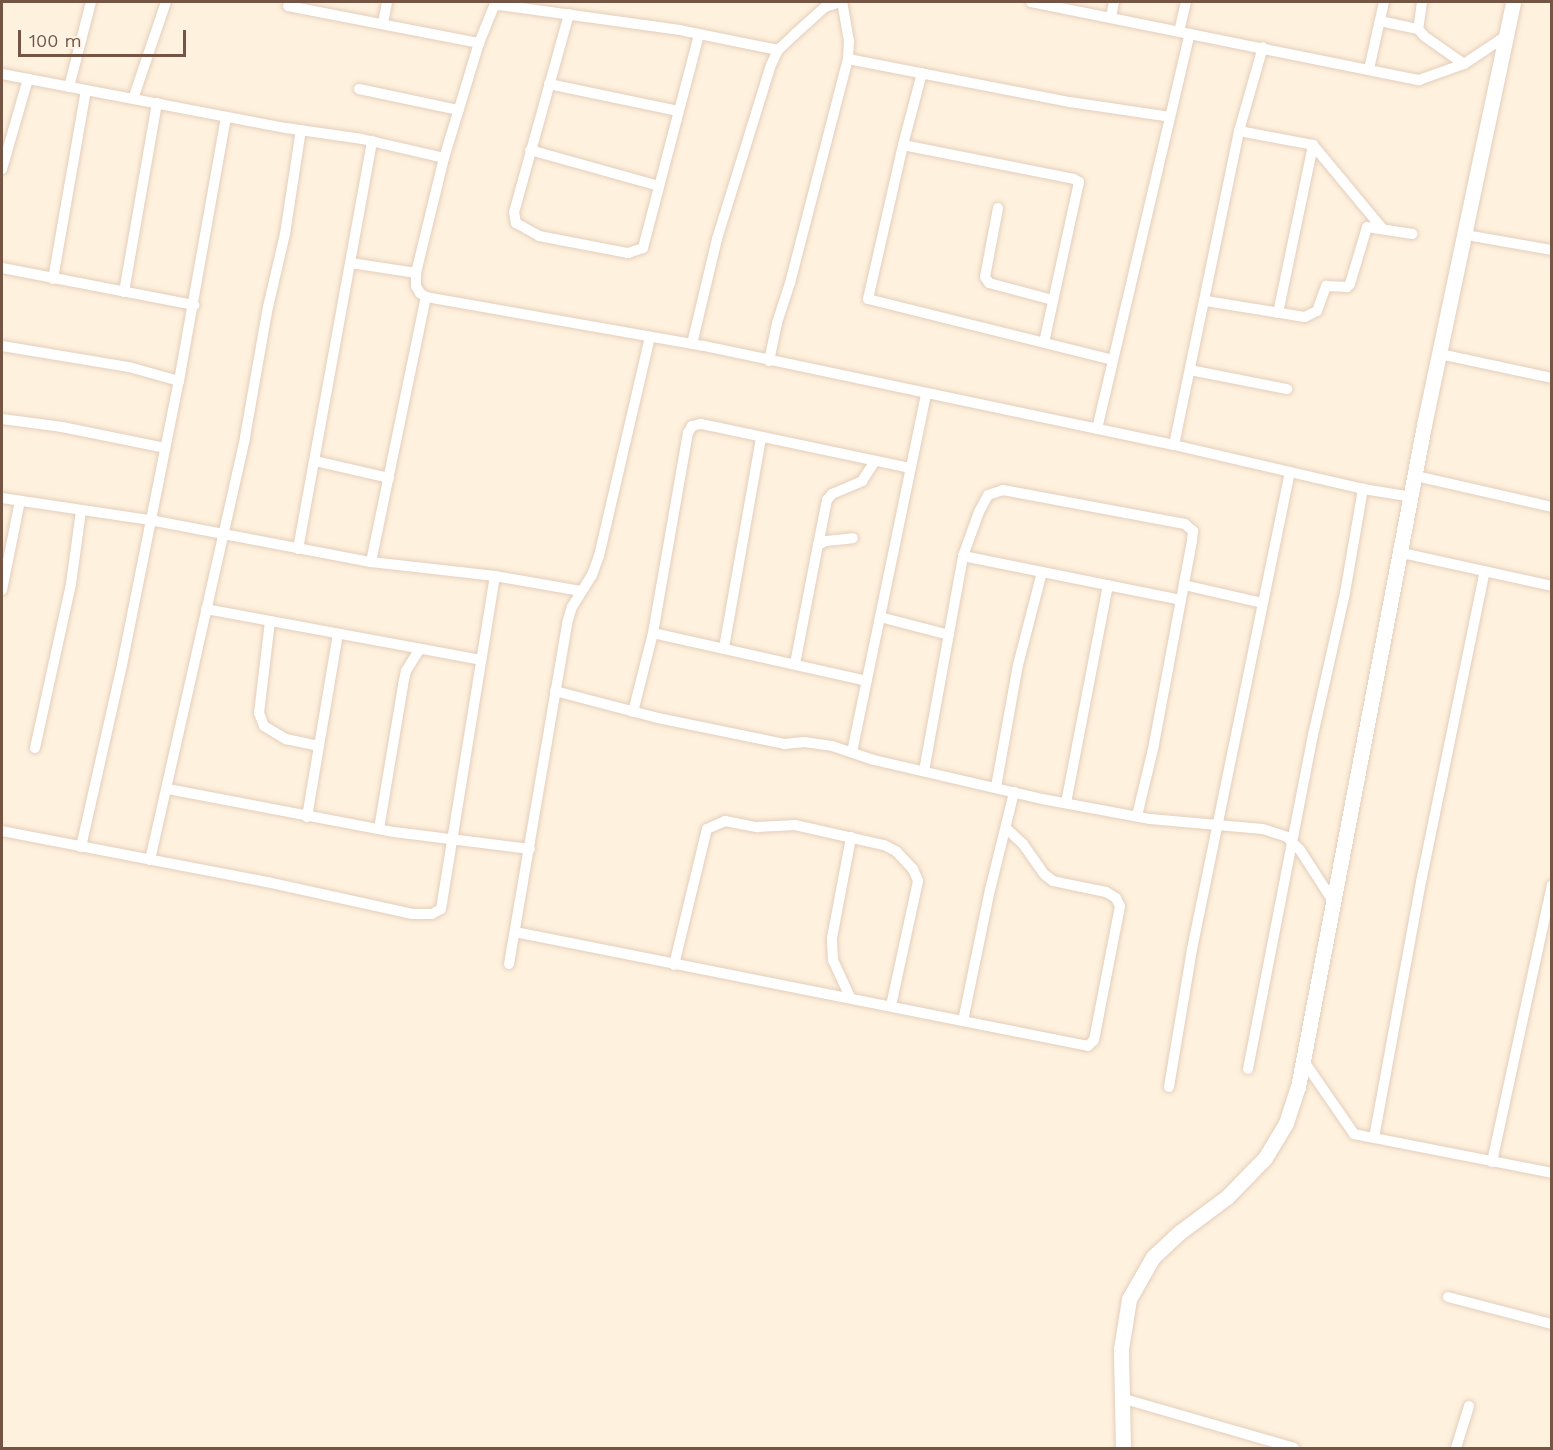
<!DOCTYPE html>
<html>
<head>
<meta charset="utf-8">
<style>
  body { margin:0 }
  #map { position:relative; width:1553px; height:1450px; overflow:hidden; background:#fef1dd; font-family:"Work Sans",sans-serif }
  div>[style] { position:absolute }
  .roads { filter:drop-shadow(0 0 2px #e3cebc) drop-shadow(0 0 2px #e3cebc) }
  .street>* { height:10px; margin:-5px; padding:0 5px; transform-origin:5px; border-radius:5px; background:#fff }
  .secondary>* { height:15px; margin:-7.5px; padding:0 7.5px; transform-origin:7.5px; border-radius:7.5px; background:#fff }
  span { translate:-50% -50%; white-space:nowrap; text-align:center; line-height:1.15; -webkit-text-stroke:6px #fff4e4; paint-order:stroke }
  .frame { position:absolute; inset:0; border:3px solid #745544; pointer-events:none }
  .scale { position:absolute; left:18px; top:30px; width:168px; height:27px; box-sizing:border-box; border:3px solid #745544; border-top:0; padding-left:8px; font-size:18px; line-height:21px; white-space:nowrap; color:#745544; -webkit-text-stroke:4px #fff4e4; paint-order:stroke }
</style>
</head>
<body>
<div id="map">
  <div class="roads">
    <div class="street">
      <i style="left:1031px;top:2px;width:396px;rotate:11.4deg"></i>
      <i style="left:1419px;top:80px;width:48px;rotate:-19.6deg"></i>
      <i style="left:1464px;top:64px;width:50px;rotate:-33.7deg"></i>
      <i style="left:1422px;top:2px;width:27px;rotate:98deg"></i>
      <i style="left:1418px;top:29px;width:9px;rotate:49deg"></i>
      <i style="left:1424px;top:36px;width:49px;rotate:35deg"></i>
      <i style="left:288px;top:6px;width:195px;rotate:11deg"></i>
      <i style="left:569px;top:14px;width:205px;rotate:105.5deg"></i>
      <i style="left:514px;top:212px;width:11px;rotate:80deg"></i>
      <i style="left:516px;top:223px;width:26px;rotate:29deg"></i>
      <i style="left:539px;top:236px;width:91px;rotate:10.8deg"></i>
      <i style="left:628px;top:253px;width:16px;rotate:-18deg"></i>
      <i style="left:643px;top:248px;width:221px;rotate:-75.3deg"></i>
      <i style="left:1111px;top:17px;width:15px;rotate:-79deg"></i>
      <i style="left:1380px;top:21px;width:39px;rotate:12deg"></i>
      <i style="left:383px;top:23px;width:21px;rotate:-79deg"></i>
      <i style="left:1179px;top:32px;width:31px;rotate:-77deg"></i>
      <i style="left:778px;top:50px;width:100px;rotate:-168.5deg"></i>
      <i style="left:680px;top:30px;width:182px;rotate:-172.1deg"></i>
      <i style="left:500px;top:5px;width:6px;rotate:171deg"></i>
      <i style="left:494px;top:6px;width:40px;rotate:112deg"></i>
      <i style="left:479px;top:43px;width:120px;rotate:106.9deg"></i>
      <i style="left:444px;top:158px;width:118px;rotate:103.7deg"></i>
      <i style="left:416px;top:273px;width:13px;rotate:90deg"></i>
      <i style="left:416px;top:286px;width:8px;rotate:60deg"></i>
      <i style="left:420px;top:293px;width:7px;rotate:34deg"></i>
      <i style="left:426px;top:297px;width:282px;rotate:10deg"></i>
      <i style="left:704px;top:346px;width:480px;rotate:11.9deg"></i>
      <i style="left:1174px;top:445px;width:194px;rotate:13.1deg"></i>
      <i style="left:1363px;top:489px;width:51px;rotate:9.1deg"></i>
      <i style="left:848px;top:59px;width:226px;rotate:11deg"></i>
      <i style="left:1070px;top:102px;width:101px;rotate:8.5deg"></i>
      <i style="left:1369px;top:69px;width:69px;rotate:-77.4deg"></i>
      <i style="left:922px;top:73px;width:74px;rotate:104.8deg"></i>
      <i style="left:903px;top:145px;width:174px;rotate:11.2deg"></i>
      <i style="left:1074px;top:179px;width:6px;rotate:31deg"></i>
      <i style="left:1079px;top:182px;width:164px;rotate:102.3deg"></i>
      <i style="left:2px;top:74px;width:289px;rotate:10.8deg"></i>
      <i style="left:286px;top:128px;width:77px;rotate:8.2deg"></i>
      <i style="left:362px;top:139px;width:84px;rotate:13deg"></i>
      <i style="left:549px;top:84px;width:132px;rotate:11.8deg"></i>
      <i style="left:69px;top:87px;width:88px;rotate:-75.5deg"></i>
      <i style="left:359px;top:89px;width:102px;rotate:11.9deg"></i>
      <i style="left:133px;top:99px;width:102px;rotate:-71.2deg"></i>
      <i style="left:1239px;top:131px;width:75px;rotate:10.7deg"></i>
      <i style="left:1313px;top:145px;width:107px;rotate:50.3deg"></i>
      <i style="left:903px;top:145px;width:158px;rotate:102.8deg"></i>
      <i style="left:868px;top:299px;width:252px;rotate:14deg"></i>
      <i style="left:530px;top:150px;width:134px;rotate:15.6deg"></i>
      <i style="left:2px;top:169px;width:94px;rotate:-73.9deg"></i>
      <i style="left:998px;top:208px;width:70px;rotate:100.7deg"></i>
      <i style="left:985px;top:277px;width:7px;rotate:56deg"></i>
      <i style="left:989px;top:283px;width:66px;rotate:14.9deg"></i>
      <i style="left:1466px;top:235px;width:87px;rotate:9.9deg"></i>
      <i style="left:351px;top:263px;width:66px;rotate:8.7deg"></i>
      <i style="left:2px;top:268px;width:196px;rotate:10.9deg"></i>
      <i style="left:53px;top:279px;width:192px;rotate:-80.1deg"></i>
      <i style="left:124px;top:292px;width:192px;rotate:-80.1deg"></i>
      <i style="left:1206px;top:301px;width:100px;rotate:9.2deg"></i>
      <i style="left:1305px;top:317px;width:13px;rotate:-27deg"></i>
      <i style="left:1317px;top:311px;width:27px;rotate:-70deg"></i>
      <i style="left:1326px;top:286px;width:21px;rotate:3deg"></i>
      <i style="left:1347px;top:287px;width:4px;rotate:-45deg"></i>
      <i style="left:1350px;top:284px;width:59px;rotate:-73.4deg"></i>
      <i style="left:1367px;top:227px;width:46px;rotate:8.8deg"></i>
      <i style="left:1278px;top:313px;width:172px;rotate:-78.2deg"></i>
      <i style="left:692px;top:344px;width:108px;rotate:-76.6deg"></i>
      <i style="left:717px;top:239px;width:182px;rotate:-72.8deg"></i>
      <i style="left:771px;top:65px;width:17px;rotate:-65deg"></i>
      <i style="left:778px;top:50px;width:23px;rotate:-43deg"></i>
      <i style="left:795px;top:34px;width:40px;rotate:-42deg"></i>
      <i style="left:825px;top:7px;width:16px;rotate:-18deg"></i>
      <i style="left:2px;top:346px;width:129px;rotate:9.4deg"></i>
      <i style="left:129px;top:367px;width:52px;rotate:15.6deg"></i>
      <i style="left:1440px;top:354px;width:115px;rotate:12.1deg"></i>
      <i style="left:769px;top:361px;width:39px;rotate:-78deg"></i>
      <i style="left:777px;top:323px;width:42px;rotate:-72deg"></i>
      <i style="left:790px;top:283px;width:231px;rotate:-75.5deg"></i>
      <i style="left:848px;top:59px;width:18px;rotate:-87deg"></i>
      <i style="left:849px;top:41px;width:40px;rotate:-100deg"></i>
      <i style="left:1190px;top:370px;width:99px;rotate:11.1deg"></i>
      <i style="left:2px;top:419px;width:61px;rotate:7.6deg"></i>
      <i style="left:62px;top:427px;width:105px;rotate:11.5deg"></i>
      <i style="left:1097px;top:429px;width:406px;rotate:-76.8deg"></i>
      <i style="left:1174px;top:445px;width:321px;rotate:-78.3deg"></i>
      <i style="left:1239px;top:131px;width:87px;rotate:-74.1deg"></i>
      <i style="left:315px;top:461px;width:76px;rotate:12.9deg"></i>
      <i style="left:1416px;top:476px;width:139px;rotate:12.8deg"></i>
      <i style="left:2px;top:498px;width:150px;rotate:8.5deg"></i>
      <i style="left:150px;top:520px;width:225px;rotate:10.8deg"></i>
      <i style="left:371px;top:562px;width:125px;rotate:6.4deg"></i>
      <i style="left:495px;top:576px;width:87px;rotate:9.9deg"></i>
      <i style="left:818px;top:545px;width:46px;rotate:-78.7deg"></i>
      <i style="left:827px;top:500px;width:8px;rotate:-50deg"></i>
      <i style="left:832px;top:494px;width:33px;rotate:-23deg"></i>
      <i style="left:862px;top:481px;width:24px;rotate:-57deg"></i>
      <i style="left:298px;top:549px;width:415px;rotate:-79.7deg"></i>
      <i style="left:1402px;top:553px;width:154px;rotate:12.4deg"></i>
      <i style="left:963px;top:556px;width:222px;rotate:11.4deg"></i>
      <i style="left:371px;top:562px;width:271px;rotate:-78.3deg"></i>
      <i style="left:1184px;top:585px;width:80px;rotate:13deg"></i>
      <i style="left:2px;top:590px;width:91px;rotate:-78.6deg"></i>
      <i style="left:206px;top:609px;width:280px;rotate:10.5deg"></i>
      <i style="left:880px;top:617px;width:71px;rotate:14.6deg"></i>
      <i style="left:270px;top:621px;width:93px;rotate:96.8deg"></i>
      <i style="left:259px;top:713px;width:14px;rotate:69deg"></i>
      <i style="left:264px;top:726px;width:26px;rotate:31deg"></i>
      <i style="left:286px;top:739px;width:34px;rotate:12deg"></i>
      <i style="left:653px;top:633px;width:203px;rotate:-80.1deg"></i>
      <i style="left:688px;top:433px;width:8px;rotate:-60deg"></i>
      <i style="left:692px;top:426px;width:9px;rotate:-13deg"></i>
      <i style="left:701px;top:424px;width:213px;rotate:11.9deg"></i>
      <i style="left:724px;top:648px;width:213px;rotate:-80deg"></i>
      <i style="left:795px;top:664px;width:121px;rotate:-79.1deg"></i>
      <i style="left:818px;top:545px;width:9px;rotate:-27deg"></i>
      <i style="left:826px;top:541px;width:27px;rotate:-6deg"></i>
      <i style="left:555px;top:691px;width:106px;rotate:14.7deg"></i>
      <i style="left:658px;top:718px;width:130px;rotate:11.6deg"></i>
      <i style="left:785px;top:744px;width:19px;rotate:-6deg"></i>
      <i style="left:804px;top:742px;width:28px;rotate:8deg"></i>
      <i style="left:832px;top:746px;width:44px;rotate:18.4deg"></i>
      <i style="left:874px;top:760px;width:172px;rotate:13.1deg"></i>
      <i style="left:1042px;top:799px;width:110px;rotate:10.5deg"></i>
      <i style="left:1150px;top:819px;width:113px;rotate:5.1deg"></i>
      <i style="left:1263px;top:829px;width:25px;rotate:18deg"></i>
      <i style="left:1287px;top:837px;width:18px;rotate:45deg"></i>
      <i style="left:1300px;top:850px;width:61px;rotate:57.1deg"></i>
      <i style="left:633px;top:712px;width:81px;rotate:-75.8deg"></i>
      <i style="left:653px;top:633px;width:219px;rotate:12.6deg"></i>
      <i style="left:35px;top:748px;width:168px;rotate:-77.6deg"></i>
      <i style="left:71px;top:584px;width:74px;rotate:-82.2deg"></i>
      <i style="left:852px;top:752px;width:366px;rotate:-78.3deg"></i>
      <i style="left:924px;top:771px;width:219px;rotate:-79.7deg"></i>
      <i style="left:963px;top:556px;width:47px;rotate:-70deg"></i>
      <i style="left:979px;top:512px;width:19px;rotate:-62deg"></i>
      <i style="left:988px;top:495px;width:16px;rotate:-18deg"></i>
      <i style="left:1003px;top:490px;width:185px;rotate:10.6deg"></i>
      <i style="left:1185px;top:524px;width:11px;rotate:41deg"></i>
      <i style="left:1193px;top:531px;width:10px;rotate:96deg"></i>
      <i style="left:1192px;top:541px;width:208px;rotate:100.6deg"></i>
      <i style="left:1154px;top:745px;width:73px;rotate:103.5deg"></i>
      <i style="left:996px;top:787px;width:124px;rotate:-79.8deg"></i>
      <i style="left:1018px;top:665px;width:96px;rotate:-75.5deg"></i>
      <i style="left:168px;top:789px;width:230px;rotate:10.8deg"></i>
      <i style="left:394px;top:832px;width:137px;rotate:7.1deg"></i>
      <i style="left:1066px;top:803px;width:222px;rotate:-79.1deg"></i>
      <i style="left:307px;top:817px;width:186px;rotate:-80.4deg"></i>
      <i style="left:379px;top:829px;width:146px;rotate:-80.5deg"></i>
      <i style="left:403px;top:685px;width:14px;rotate:-78deg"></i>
      <i style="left:406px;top:671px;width:26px;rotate:-58deg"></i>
      <i style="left:2px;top:831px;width:270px;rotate:10.9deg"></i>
      <i style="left:267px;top:882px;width:149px;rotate:12.4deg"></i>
      <i style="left:413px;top:914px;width:19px"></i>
      <i style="left:432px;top:914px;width:10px;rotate:-29deg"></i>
      <i style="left:441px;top:909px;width:337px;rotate:-80.8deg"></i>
      <i style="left:81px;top:847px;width:187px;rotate:-77.3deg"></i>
      <i style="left:122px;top:665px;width:290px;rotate:-78.7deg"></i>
      <i style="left:179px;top:381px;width:268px;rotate:-79.9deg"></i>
      <i style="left:150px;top:860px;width:434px;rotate:-77.3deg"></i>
      <i style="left:245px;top:437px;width:132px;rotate:-80deg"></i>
      <i style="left:268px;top:307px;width:75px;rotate:-76.9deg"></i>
      <i style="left:285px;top:234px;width:105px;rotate:-81.3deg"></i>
      <i style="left:515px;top:932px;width:584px;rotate:11.25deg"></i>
      <i style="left:1088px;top:1046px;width:8px;rotate:-45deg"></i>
      <i style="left:1094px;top:1040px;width:136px;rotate:-79deg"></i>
      <i style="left:1120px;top:906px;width:9px;rotate:-117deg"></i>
      <i style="left:1116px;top:898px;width:12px;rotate:-149deg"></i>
      <i style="left:1106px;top:892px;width:54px;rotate:-168.3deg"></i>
      <i style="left:1053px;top:881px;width:11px;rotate:-142deg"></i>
      <i style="left:1044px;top:874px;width:37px;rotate:-125deg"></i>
      <i style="left:1023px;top:844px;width:23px;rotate:-137deg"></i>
      <i style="left:509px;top:964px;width:346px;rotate:-80.3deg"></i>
      <i style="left:567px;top:623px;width:17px;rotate:-73deg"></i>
      <i style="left:572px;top:607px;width:38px;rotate:-58deg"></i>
      <i style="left:592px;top:575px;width:20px;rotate:-70deg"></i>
      <i style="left:599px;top:556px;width:225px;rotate:-76.9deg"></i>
      <i style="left:674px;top:965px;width:140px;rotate:-76.4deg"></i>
      <i style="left:707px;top:829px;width:20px;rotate:-24deg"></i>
      <i style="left:725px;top:821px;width:33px;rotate:11deg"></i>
      <i style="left:757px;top:827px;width:38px;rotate:-3deg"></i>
      <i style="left:795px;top:825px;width:91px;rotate:12.7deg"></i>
      <i style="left:884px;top:845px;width:13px;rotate:27deg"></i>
      <i style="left:896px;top:851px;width:25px;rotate:47deg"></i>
      <i style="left:913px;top:869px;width:13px;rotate:67deg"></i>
      <i style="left:918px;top:881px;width:128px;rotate:102.2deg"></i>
      <i style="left:850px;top:997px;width:41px;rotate:-114.7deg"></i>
      <i style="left:833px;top:960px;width:22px;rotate:-93deg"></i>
      <i style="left:832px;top:938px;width:103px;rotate:-79.3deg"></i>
      <i style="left:963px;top:1021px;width:134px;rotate:-78.4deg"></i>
      <i style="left:990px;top:890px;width:101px;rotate:-76.2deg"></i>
      <i style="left:1303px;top:1060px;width:90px;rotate:55.4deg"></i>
      <i style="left:1354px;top:1134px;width:202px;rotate:11.1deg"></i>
      <i style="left:1248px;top:1069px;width:340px;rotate:-79deg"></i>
      <i style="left:1313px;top:735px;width:146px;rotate:-77.3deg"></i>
      <i style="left:1345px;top:593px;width:106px;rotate:-80.2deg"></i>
      <i style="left:1169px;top:1087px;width:140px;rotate:-80.5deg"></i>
      <i style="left:1192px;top:949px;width:487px;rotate:-78.4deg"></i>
      <i style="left:1374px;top:1138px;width:265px;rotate:-79.6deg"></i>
      <i style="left:1422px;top:877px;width:312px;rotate:-78.4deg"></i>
      <i style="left:1492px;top:1162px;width:283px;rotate:-77.8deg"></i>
      <i style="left:1448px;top:1297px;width:107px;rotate:14.6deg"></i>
      <i style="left:1121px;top:1398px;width:180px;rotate:16.1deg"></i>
      <i style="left:1456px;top:1448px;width:44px;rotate:-72.8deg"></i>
    </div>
    <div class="secondary">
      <i style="left:1123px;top:1448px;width:99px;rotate:-91.2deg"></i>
      <i style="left:1121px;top:1349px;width:51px;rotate:-80.9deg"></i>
      <i style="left:1129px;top:1299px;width:48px;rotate:-60.3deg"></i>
      <i style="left:1153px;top:1257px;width:37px;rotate:-43deg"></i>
      <i style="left:1180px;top:1232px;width:59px;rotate:-36.7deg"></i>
      <i style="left:1227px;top:1197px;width:54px;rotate:-45.7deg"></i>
      <i style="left:1265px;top:1158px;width:41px;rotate:-59deg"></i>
      <i style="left:1286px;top:1123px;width:38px;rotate:-72deg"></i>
      <i style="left:1298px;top:1087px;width:674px;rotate:-79.22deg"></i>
      <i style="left:1424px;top:425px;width:432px;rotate:-78.1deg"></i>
    </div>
  </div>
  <div class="frame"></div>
  <div class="scale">100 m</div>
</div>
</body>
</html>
